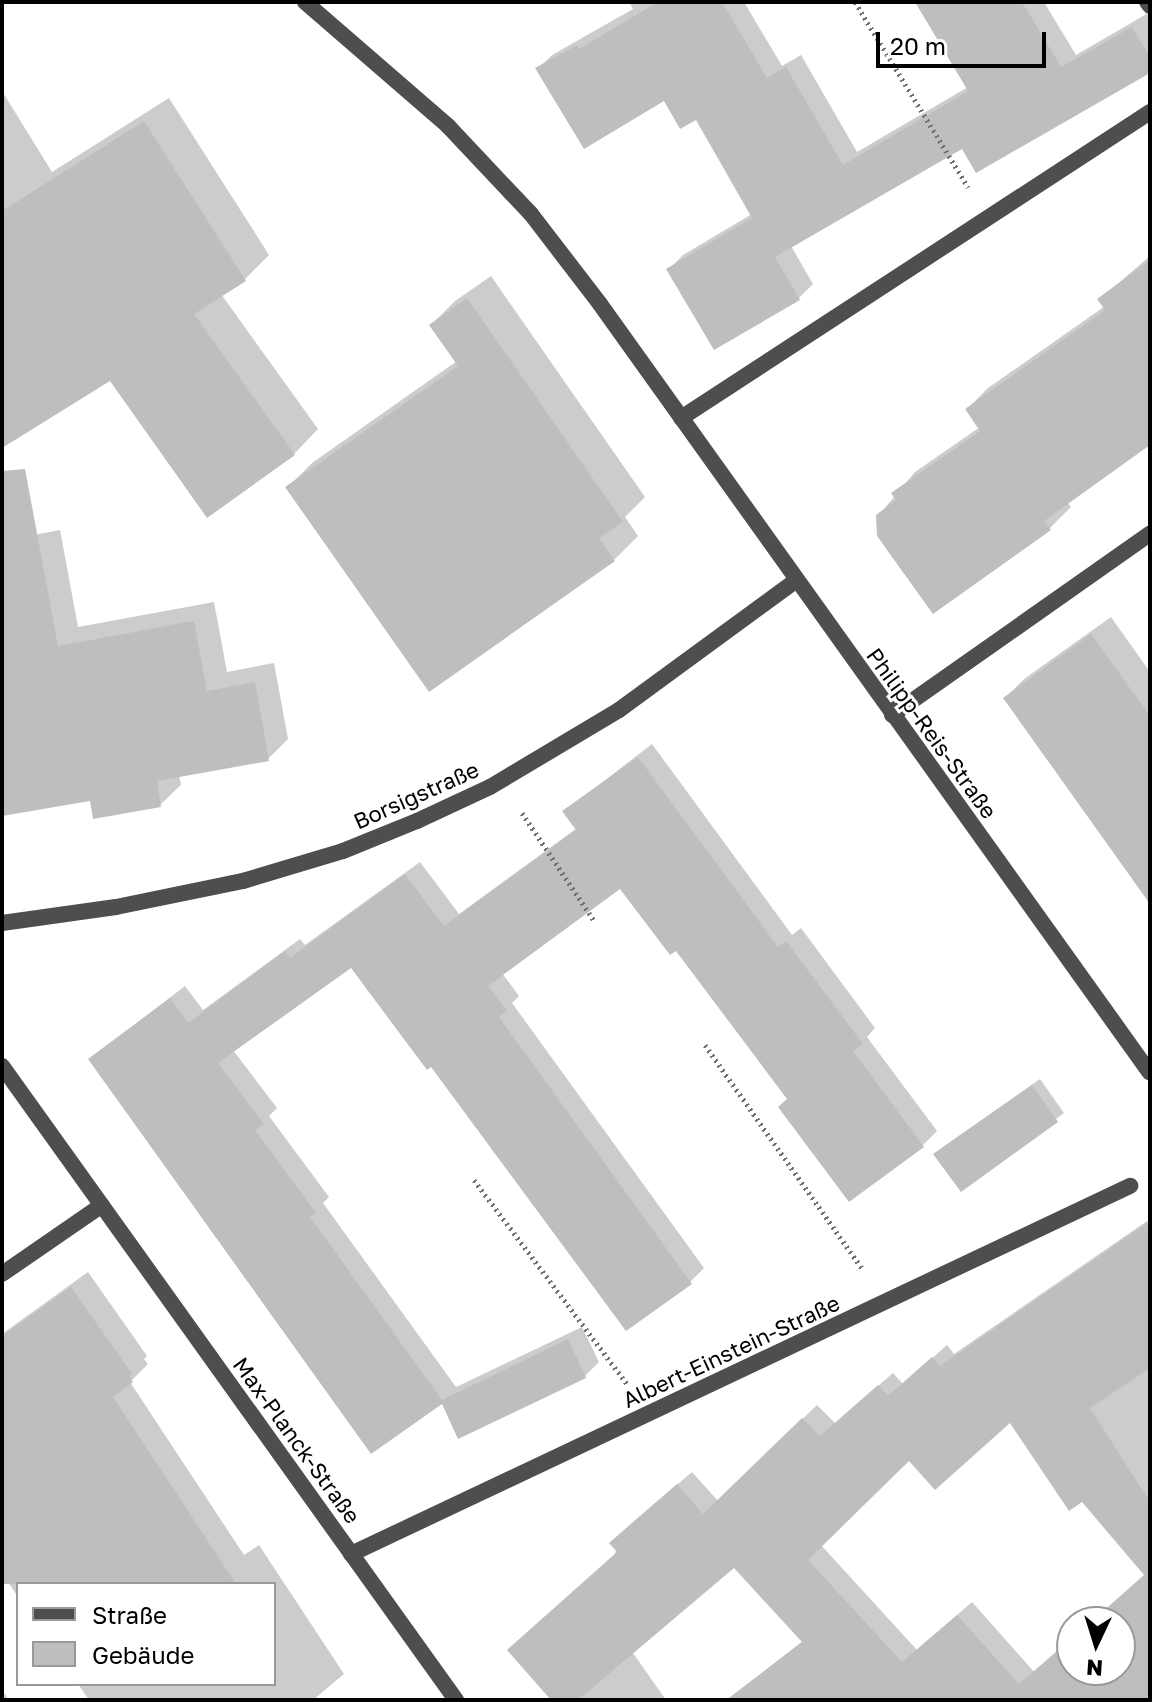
<!DOCTYPE html>
<html>
<head>
<meta charset="utf-8">
<style>
  body { margin:0 }
  #map { position:relative; width:1152px; height:1702px; overflow:hidden; background:#fff; font-family:"Golos Text",sans-serif }
  div>[style] { position:absolute }
  .shadow>* { inset:0; background:#0003 }
  .building>* { inset:0; background:#bebebe }
  .path>* { height:5px; margin-top:-2.5px; transform-origin:0; background:repeating-linear-gradient(90deg,#707070 0 2px,transparent 0 6px) }
  .lane>* { height:16px; margin:-8px; padding:0 8px; transform-origin:8px; border-radius:8px; background:#4e4e4e }
  .street>* { height:16px; margin:-8px; padding:0 8px; transform-origin:8px; border-radius:8px; background:#4e4e4e }
  span { translate:-50% -50%; white-space:nowrap; text-align:center; line-height:1.15; -webkit-text-stroke:6px #fff; paint-order:stroke }
  .street-label { font-size:22px; color:#000 }
  .frame { position:absolute; inset:0; border:4px solid #000; pointer-events:none }
  .legend { position:absolute; left:16px; top:1582px; width:260px; height:104px; box-sizing:border-box; background:#fff; border:2px solid #999; margin:0; padding:10px 14px; list-style:none; font-size:24px; color:#000 }
  .legend li { display:flex; align-items:center; gap:16px; height:40px }
  .legend b { width:40px; border:2px solid #999 }
  .north { position:absolute; left:1056px; top:1606px; width:80px; height:80px; box-sizing:border-box; background:#fff; border:2px solid #999; border-radius:50%; rotate:184deg; font-size:22px; font-weight:700; line-height:32px; text-align:center; color:#000 }
  .north::after { content:''; display:block; margin:auto; width:28px; height:36px; background:#000; clip-path:polygon(50% 0,100% 100%,50% 72%,0 100%) }
  .scale { position:absolute; left:876px; top:32px; width:170px; height:36px; box-sizing:border-box; border:4px solid #000; border-top:0; padding-left:10px; font-size:24px; line-height:28px; white-space:nowrap; color:#000; -webkit-text-stroke:6px #fff; paint-order:stroke }
</style>
</head>
<body>
<div id="map">
  <div class="shadow">
    <i style="clip-path:polygon(629px 2px,744px 2px,782px 66px,801px 55px,857px 152px,968px 87px,917px 2px,1044px 2px,1076px 55px,1150px 12px,1150px 71px,963px 147px,791px 246px,813px 284px,799px 298px,669px 269px,683px 255px,752px 214px,696px 117px,665px 98px,538px 69px,552px 55px,633px 9px)"></i>
    <i style="clip-path:polygon(2px 91px,52px 172px,169px 98px,269px 255px,245px 279px,221px 294px,318px 429px,294px 454px,110px 378px,2px 446px)"></i>
    <i style="clip-path:polygon(1150px 256px,1150px 442px,1067px 502px,1071px 507px,1050px 528px,878px 516px,915px 472px,980px 427px,967px 409px,988px 388px,1105px 306px,1100px 299px)"></i>
    <i style="clip-path:polygon(491px 276px,645px 497px,625px 517px,638px 536px,614px 560px,288px 487px,312px 463px,457px 361px,431px 325px,455px 301px)"></i>
    <i style="clip-path:polygon(60px 530px,78px 627px,214px 602px,227px 672px,274px 663px,288px 739px,268px 759px,179px 775px,181px 785px,160px 805px,92px 798px,2px 814px,2px 541px)"></i>
    <i style="clip-path:polygon(1111px 617px,1150px 672px,1150px 903px,1005px 698px,1024px 679px)"></i>
    <i style="clip-path:polygon(652px 744px,792px 935px,801px 928px,875px 1028px,867px 1037px,937px 1131px,923px 1145px,789px 1099px,676px 948px,620px 886px,502px 973px,519px 996px,512px 1003px,704px 1268px,690px 1282px,432px 1064px,352px 966px,233px 1050px,277px 1108px,269px 1116px,329px 1197px,323px 1203px,456px 1387px,582px 1327px,599px 1362px,585px 1376px,442px 1401px,90px 1059px,185px 986px,203px 1010px,300px 939px,305px 945px,420px 862px,459px 914px,577px 828px,565px 811px)"></i>
    <i style="clip-path:polygon(1040px 1079px,1064px 1113px,961px 1189px,943px 1147px)"></i>
    <i style="clip-path:polygon(evenodd,1150px 1219px,1150px 1691px,1140px 1700px,726px 1700px,803px 1641px,734px 1565px,633px 1653px,666px 1700px,554px 1700px,625px 1529px,692px 1472px,718px 1501px,817px 1405px,835px 1423px,893px 1373px,903px 1384px,947px 1345px,954px 1354px,1150px 1219px,1011px 1420px,1146px 1575px,1094px 1622px,1120px 1622px,1120px 1670px,1072px 1670px,1072px 1642px,1036px 1674px,972px 1602px,917px 1650px,821px 1545px,910px 1458px,1011px 1420px)"></i>
    <i style="clip-path:polygon(88px 1272px,147px 1356px,144px 1359px,148px 1364px,130px 1382px,244px 1555px,259px 1545px,344px 1674px,313px 1700px,89px 1700px,78px 1684px,274px 1684px,274px 1584px,18px 1584px,18px 1597px,2px 1573px,2px 1334px)"></i>
    <i style="clip-path:polygon(2px 1690px,9px 1700px,2px 1700px)"></i>
  </div>
  <div class="building">
    <i style="clip-path:polygon(658px 2px,722px 2px,767px 78px,786px 67px,843px 165px,968px 91px,915px 2px,1022px 2px,1061px 67px,1132px 27px,1150px 57px,1150px 73px,976px 173px,962px 149px,775px 257px,800px 300px,714px 350px,666px 269px,752px 218px,696px 120px,680px 129px,664px 101px,584px 149px,535px 68px,577px 45px,579px 49px)"></i>
    <i style="clip-path:polygon(144px 121px,246px 281px,194px 314px,295px 455px,207px 518px,110px 381px,2px 448px,2px 211px)"></i>
    <i style="clip-path:polygon(1150px 260px,1150px 445px,1044px 521px,1051px 530px,933px 614px,877px 536px,876px 515px,896px 500px,891px 493px,980px 431px,965px 409px,1105px 310px,1097px 299px)"></i>
    <i style="clip-path:polygon(467px 298px,623px 522px,599px 538px,615px 561px,429px 692px,285px 487px,458px 366px,429px 325px)"></i>
    <i style="clip-path:polygon(25px 469px,58px 646px,194px 621px,207px 691px,255px 682px,269px 761px,157px 781px,161px 807px,93px 819px,90px 801px,2px 816px,2px 471px)"></i>
    <i style="clip-path:polygon(1091px 634px,1150px 716px,1150px 904px,1003px 698px)"></i>
    <i style="clip-path:polygon(638px 757px,778px 947px,786px 941px,863px 1044px,853px 1051px,924px 1147px,849px 1202px,778px 1107px,787px 1099px,676px 951px,670px 955px,620px 889px,488px 986px,507px 1011px,499px 1017px,692px 1284px,626px 1331px,431px 1067px,427px 1070px,351px 968px,218px 1063px,264px 1124px,255px 1130px,316px 1213px,310px 1217px,442px 1400px,568px 1339px,586px 1378px,458px 1439px,442px 1404px,371px 1454px,88px 1059px,170px 998px,188px 1023px,285px 951px,290px 958px,405px 874px,444px 926px,576px 830px,562px 811px)"></i>
    <i style="clip-path:polygon(1032px 1085px,1058px 1122px,961px 1192px,933px 1154px)"></i>
    <i style="clip-path:polygon(evenodd,1150px 1221px,1150px 1368px,1090px 1408px,1150px 1502px,1150px 1700px,727px 1700px,802px 1642px,734px 1568px,578px 1700px,551px 1700px,507px 1650px,617px 1552px,609px 1543px,677px 1484px,703px 1514px,802px 1418px,820px 1436px,878px 1385px,888px 1396px,932px 1357px,940px 1366px,1150px 1221px,1010px 1423px,1069px 1511px,1082px 1502px,1144px 1575px,1091px 1622px,1120px 1622px,1120px 1670px,1072px 1670px,1072px 1638px,1019px 1684px,957px 1615px,902px 1662px,808px 1560px,909px 1461px,935px 1490px,1010px 1423px)"></i>
    <i style="clip-path:polygon(71px 1287px,132px 1374px,129px 1376px,133px 1382px,113px 1397px,236px 1584px,2px 1584px,2px 1336px)"></i>
  </div>
  <div class="path">
    <i style="left:855px;top:2px;width:217px;rotate:58.6deg"></i>
    <i style="left:522px;top:813px;width:131px;rotate:56.2deg"></i>
    <i style="left:705px;top:1045px;width:275px;rotate:54.9deg"></i>
    <i style="left:474px;top:1180px;width:255px;rotate:53.1deg"></i>
  </div>
  <div class="lane">
    <i style="left:892px;top:715px;width:315px;rotate:-35.1deg"></i>
  </div>
  <div class="street">
    <i style="left:305px;top:2px;width:189px;rotate:40.9deg"></i>
    <i style="left:448px;top:126px;width:121px;rotate:46.7deg"></i>
    <i style="left:531px;top:214px;width:113px;rotate:52.5deg"></i>
    <i style="left:600px;top:304px;width:945px;rotate:54.43deg"></i>
    <i style="left:1147px;top:2px;width:5px;rotate:53deg"></i>
    <i style="left:681px;top:418px;width:560px;rotate:-33.12deg"></i>
    <i style="left:2px;top:923px;width:115px;rotate:-8deg"></i>
    <i style="left:116px;top:907px;width:130px;rotate:-11.6deg"></i>
    <i style="left:243px;top:881px;width:104px;rotate:-16.7deg"></i>
    <i style="left:343px;top:851px;width:80px;rotate:-22.1deg"></i>
    <i style="left:417px;top:821px;width:81px;rotate:-25deg"></i>
    <i style="left:490px;top:787px;width:150px;rotate:-30.8deg"></i>
    <i style="left:619px;top:710px;width:218px;rotate:-36.2deg"></i>
    <i style="left:2px;top:1066px;width:780px;rotate:54.39deg"></i>
    <i style="left:2px;top:1274px;width:121px;rotate:-34.6deg"></i>
    <i style="left:351px;top:1554px;width:862px;rotate:-25.29deg"></i>
  </div>
  <div class="street-label">
    <span style="left:932px;top:733px;rotate:54deg">Philipp-Reis-Straße</span>
    <span style="left:416px;top:795px;rotate:-24deg">Borsigstraße</span>
    <span style="left:731px;top:1351px;rotate:-25deg">Albert-Einstein-Straße</span>
    <span style="left:297px;top:1440px;rotate:54deg">Max-Planck-Straße</span>
  </div>
  <div class="frame"></div>
  <ul class="legend">
  <li><b style="height:10px;background:#4e4e4e"></b>Straße</li>
  <li><b style="height:22px;background:#bebebe"></b>Gebäude</li>
  </ul>
  <div class="north">N</div>
  <div class="scale">20 m</div>
</div>
</body>
</html>
